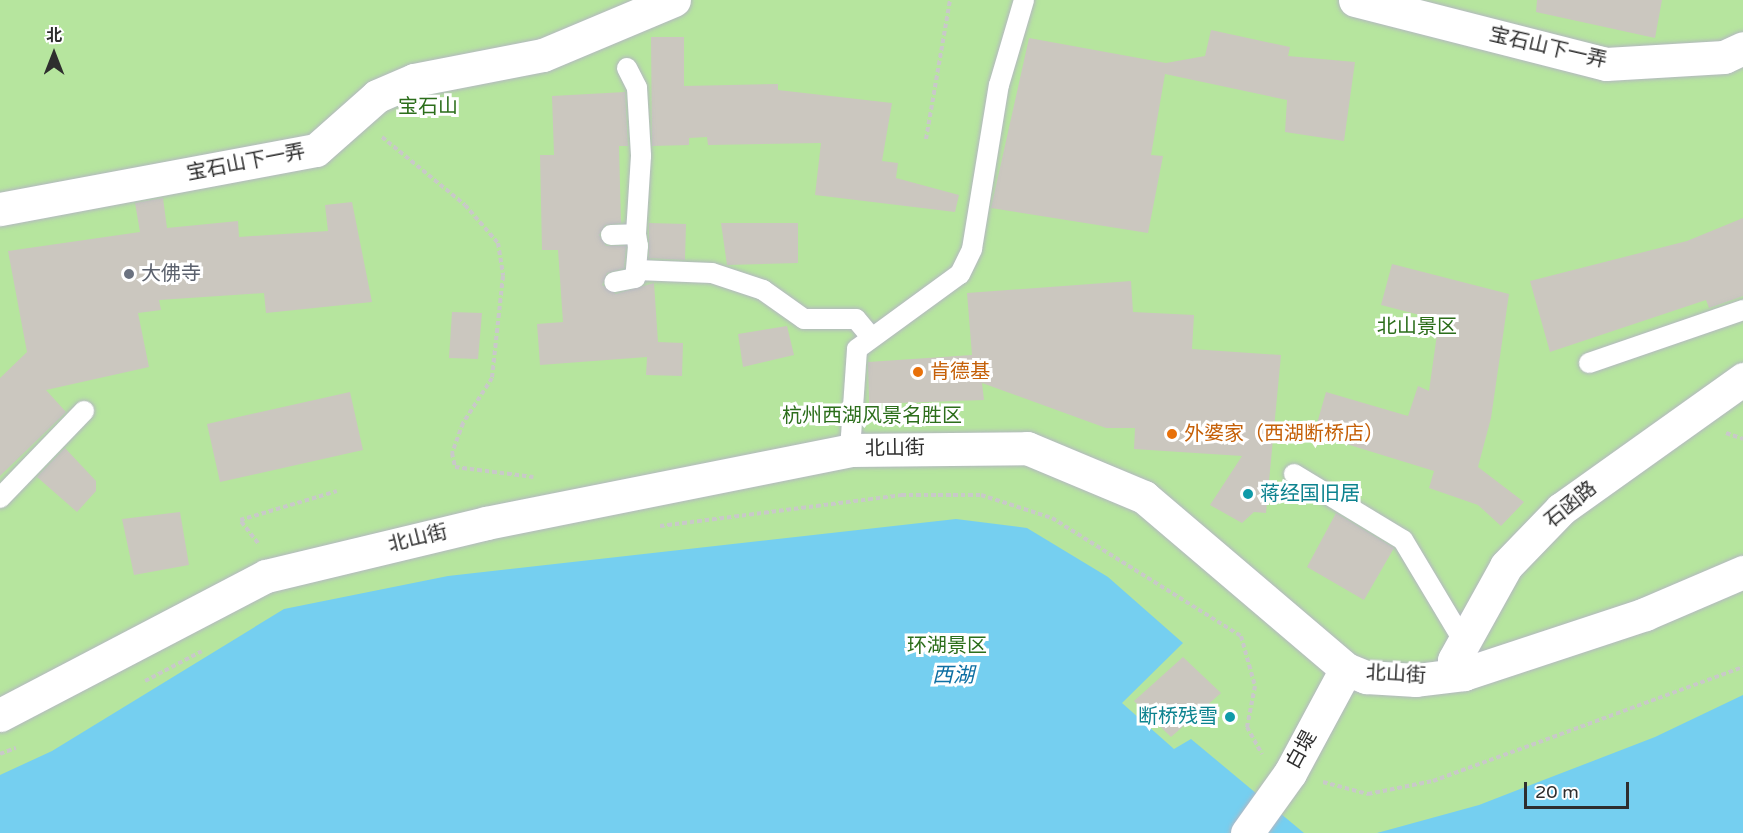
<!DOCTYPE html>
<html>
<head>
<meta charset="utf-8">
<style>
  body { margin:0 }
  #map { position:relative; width:1743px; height:833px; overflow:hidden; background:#efe9e1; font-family:"Varela Round","Noto Sans SC",sans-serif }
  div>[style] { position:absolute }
  .green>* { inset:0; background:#b6e59e }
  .water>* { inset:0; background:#75cff0 }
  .building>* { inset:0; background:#cbc7bf }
  .path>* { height:4px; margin-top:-2px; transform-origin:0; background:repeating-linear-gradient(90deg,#c9c9c9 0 4.5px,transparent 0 7.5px) }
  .roads { filter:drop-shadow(0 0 2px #b4b7c1) drop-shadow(0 0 2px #b4b7c1) }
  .lane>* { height:20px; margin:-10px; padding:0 10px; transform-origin:10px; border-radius:10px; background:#fff }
  .street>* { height:33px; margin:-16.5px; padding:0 16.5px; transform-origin:16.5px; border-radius:16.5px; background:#fff }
  .secondary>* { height:33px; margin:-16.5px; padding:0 16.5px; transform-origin:16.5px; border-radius:16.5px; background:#fff }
  .dots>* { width:16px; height:16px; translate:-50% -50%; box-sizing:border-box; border:3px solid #fff; border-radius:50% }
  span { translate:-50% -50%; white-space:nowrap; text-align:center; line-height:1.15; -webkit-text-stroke:6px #fff; paint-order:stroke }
  .street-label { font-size:20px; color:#2e2e2e }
  .park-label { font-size:20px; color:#2c6e1b }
  .worship-label { font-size:20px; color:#5b616d }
  .left { translate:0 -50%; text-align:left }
  .food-label { font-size:20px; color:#c56008 }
  .culture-label { font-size:20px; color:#0d838f }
  .right { translate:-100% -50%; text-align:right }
  .water-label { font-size:21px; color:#0d6fa3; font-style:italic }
  .north { position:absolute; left:24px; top:24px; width:60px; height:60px; -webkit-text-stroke:4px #fff; paint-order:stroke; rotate:0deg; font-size:16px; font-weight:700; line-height:24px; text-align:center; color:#2e2e2e }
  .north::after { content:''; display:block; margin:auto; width:21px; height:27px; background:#2e2e2e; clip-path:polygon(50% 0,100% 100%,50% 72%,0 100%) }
  .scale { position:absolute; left:1524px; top:782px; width:105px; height:27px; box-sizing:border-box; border:3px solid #2e2e2e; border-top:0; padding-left:8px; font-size:18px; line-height:21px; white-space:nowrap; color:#2e2e2e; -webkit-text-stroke:4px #fff; paint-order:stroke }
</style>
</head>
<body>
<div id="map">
  <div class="green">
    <i style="clip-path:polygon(0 0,1743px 0,1743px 833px,0 833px)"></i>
  </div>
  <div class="water">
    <i style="clip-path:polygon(956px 519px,1027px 528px,1108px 577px,1183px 643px,1122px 703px,1174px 749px,1191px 739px,1304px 833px,0 833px,0 775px,52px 751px,284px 609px,448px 576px)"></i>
    <i style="clip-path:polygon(1743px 695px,1743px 833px,1377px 833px,1479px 805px,1655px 737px)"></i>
  </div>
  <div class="building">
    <i style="clip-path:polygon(1537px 0,1662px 0,1655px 38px,1536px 12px)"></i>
    <i style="clip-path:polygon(1211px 30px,1290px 47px,1288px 56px,1355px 62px,1344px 141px,1285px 132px,1287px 100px,1165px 74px,1151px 155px,1163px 156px,1148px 233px,991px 208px,1029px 38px,1166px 63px,1205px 56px)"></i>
    <i style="clip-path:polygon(651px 37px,684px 37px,684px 86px,778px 84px,778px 90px,892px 103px,882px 161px,898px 163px,896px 178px,959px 195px,955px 212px,815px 195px,821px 143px,708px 145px,707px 137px,689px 138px,689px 145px,652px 146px)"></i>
    <i style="clip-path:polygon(625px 92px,628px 146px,619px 146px,621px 223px,605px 225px,599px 235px,606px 246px,626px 246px,624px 268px,607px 273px,602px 285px,616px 294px,654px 283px,658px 342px,683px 343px,682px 376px,646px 375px,647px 357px,540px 365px,537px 324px,563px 322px,558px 250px,542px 250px,540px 155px,554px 155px,552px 96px)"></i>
    <i style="clip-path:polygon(163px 198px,167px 228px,238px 221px,239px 237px,328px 231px,325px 205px,352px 202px,372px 302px,266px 313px,264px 293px,159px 300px,161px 310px,138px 313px,149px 367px,46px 390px,66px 412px,0 476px,0 378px,27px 352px,8px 251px,140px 232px,135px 203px)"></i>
    <i style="clip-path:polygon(1743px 218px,1743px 296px,1709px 308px,1706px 300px,1550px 352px,1530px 281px,1687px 241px)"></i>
    <i style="clip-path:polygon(649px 223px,686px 224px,685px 260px,649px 258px)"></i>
    <i style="clip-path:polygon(721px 223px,798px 223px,798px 263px,727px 265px)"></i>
    <i style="clip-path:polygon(1392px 264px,1509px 294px,1491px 418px,1478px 467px,1524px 502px,1501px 526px,1478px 505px,1429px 488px,1434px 471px,1314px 434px,1326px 392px,1408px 416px,1418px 386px,1429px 391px,1439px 320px,1381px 305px)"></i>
    <i style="clip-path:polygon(1131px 281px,1133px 312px,1194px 315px,1192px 349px,1281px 355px,1266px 513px,1254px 512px,1242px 523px,1210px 505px,1242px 456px,1134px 449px,1135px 428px,1106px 428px,982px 383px,984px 400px,869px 404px,868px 362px,972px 355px,967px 293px)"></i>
    <i style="clip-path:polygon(452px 312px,482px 313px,478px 359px,449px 358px)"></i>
    <i style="clip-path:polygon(787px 326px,794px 355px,743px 367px,738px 334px)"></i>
    <i style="clip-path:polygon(350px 392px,363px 450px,220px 482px,207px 424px)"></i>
    <i style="clip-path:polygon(65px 448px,96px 481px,96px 491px,77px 512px,37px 477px)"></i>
    <i style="clip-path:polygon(180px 512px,189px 565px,134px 575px,122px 519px)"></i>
    <i style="clip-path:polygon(1336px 513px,1394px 548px,1364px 600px,1307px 567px)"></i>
    <i style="clip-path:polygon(1183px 657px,1221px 693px,1171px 737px,1134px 701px)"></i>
  </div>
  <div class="path">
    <i style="left:382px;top:137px;width:107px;rotate:39.3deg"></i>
    <i style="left:465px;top:205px;width:50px;rotate:49deg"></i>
    <i style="left:498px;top:243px;width:33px;rotate:81deg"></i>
    <i style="left:503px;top:276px;width:103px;rotate:96.2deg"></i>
    <i style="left:492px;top:378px;width:54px;rotate:122.8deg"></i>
    <i style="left:463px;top:423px;width:32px;rotate:110deg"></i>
    <i style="left:452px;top:453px;width:14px;rotate:78deg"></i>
    <i style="left:455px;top:467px;width:79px;rotate:7.3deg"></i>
    <i style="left:926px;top:139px;width:141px;rotate:-80.2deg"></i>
    <i style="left:1726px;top:433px;width:18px;rotate:19deg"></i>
    <i style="left:660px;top:526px;width:243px;rotate:-7.3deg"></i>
    <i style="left:901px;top:495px;width:80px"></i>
    <i style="left:981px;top:495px;width:75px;rotate:17.9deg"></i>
    <i style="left:1052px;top:518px;width:223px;rotate:32deg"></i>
    <i style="left:1241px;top:636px;width:52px;rotate:74.4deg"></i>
    <i style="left:1255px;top:686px;width:42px;rotate:101deg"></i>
    <i style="left:1247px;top:727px;width:31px;rotate:61deg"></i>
    <i style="left:258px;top:543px;width:29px;rotate:-128deg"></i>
    <i style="left:240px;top:520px;width:101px;rotate:-16.6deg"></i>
    <i style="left:145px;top:681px;width:64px;rotate:-27.8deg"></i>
    <i style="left:0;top:754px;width:17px;rotate:-21deg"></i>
    <i style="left:1323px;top:782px;width:47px;rotate:14.9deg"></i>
    <i style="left:1368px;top:794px;width:66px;rotate:-11.3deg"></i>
    <i style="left:1433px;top:781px;width:330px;rotate:-20.2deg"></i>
  </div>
  <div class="roads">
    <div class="lane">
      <i style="left:627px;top:68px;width:22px;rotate:63deg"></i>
      <i style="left:637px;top:88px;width:68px;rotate:86.6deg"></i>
      <i style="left:641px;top:156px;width:78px;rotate:93.7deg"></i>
      <i style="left:611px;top:235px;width:25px;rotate:-2deg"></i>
      <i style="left:636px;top:234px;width:12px;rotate:81deg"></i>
      <i style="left:638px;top:246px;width:32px;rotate:95deg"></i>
      <i style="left:635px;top:278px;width:21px;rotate:169deg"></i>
      <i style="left:637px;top:270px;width:75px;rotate:2.3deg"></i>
      <i style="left:712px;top:273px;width:54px;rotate:18.4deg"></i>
      <i style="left:763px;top:290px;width:50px;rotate:35.3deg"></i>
      <i style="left:804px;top:319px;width:52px"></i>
      <i style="left:856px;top:319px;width:23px;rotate:50deg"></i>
      <i style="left:1589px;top:363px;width:163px;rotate:-19deg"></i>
      <i style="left:850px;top:450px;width:101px;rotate:-86deg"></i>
      <i style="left:857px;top:349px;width:127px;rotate:-36.1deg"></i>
      <i style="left:960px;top:274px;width:28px;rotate:-64deg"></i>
      <i style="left:972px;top:249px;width:166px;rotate:-80.7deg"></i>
      <i style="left:999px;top:85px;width:89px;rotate:-73.6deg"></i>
      <i style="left:1294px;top:474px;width:127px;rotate:31.2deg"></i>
      <i style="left:1403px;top:540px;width:119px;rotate:59.1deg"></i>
      <i style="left:0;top:498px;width:121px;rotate:-46deg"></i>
    </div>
    <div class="street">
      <i style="left:1355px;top:0;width:259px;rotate:14.3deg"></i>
      <i style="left:1606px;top:64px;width:118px;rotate:-3.4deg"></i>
      <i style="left:1724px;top:57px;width:21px;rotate:-25deg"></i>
      <i style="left:0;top:209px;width:321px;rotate:-10.6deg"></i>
      <i style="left:316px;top:150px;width:81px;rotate:-41.5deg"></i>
      <i style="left:377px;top:96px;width:40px;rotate:-23.4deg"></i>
      <i style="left:414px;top:80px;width:131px;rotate:-11deg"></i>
      <i style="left:543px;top:55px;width:142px;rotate:-22.8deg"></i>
      <i style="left:1464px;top:674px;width:17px;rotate:-126deg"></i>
      <i style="left:1454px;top:660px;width:107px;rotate:-61deg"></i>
      <i style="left:1506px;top:566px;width:79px;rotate:-46deg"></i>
      <i style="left:1561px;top:509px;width:224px;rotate:-35.5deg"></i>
      <i style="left:1247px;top:833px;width:74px;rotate:-54.4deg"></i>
      <i style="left:1290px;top:773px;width:118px;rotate:-61.7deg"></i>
    </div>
    <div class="secondary">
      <i style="left:0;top:715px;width:300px;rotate:-27.6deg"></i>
      <i style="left:266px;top:576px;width:226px;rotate:-13.5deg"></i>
      <i style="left:486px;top:523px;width:371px;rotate:-11.3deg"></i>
      <i style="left:850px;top:450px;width:177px;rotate:-0.6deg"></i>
      <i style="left:1027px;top:448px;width:127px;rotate:22.7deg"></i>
      <i style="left:1144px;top:497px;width:265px;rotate:40.4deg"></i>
      <i style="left:1346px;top:669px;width:22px;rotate:22deg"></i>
      <i style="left:1366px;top:677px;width:50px;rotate:3.4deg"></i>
      <i style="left:1416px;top:680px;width:48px;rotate:-7.1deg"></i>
      <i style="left:1464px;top:674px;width:191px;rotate:-18.3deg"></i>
      <i style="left:1645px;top:614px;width:107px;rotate:-23.2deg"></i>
    </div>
  </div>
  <div class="dots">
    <i style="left:129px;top:274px;background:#6b7280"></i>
    <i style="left:918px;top:372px;background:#e8710a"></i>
    <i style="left:1172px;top:434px;background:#e8710a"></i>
    <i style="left:1248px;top:494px;background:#0f9aa8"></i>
    <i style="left:1230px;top:717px;background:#0f9aa8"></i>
  </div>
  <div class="street-label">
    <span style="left:1548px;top:48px;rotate:13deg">宝石山下一弄</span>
    <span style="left:246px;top:163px;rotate:-11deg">宝石山下一弄</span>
    <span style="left:895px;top:449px;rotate:-1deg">北山街</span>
    <span style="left:1571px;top:505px;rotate:-39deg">石函路</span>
    <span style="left:418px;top:539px;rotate:-14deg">北山街</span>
    <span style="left:1396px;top:675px;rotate:3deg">北山街</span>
    <span style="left:1302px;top:750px;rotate:-61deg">白堤</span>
  </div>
  <div class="park-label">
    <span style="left:428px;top:107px">宝石山</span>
    <span style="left:1417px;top:327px">北山景区</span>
    <span style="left:872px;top:416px">杭州西湖风景名胜区</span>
    <span style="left:947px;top:646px">环湖景区</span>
  </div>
  <div class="worship-label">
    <span class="left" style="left:141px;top:274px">大佛寺</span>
  </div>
  <div class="food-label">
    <span class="left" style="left:930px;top:372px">肯德基</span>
    <span class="left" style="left:1184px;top:434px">外婆家（西湖断桥店）</span>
  </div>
  <div class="culture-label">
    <span class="left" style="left:1260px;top:494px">蒋经国旧居</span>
    <span class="right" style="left:1218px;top:717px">断桥残雪</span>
  </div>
  <div class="water-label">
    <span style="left:953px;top:676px">西湖</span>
  </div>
  <div class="north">北</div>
  <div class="scale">20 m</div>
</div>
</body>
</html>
